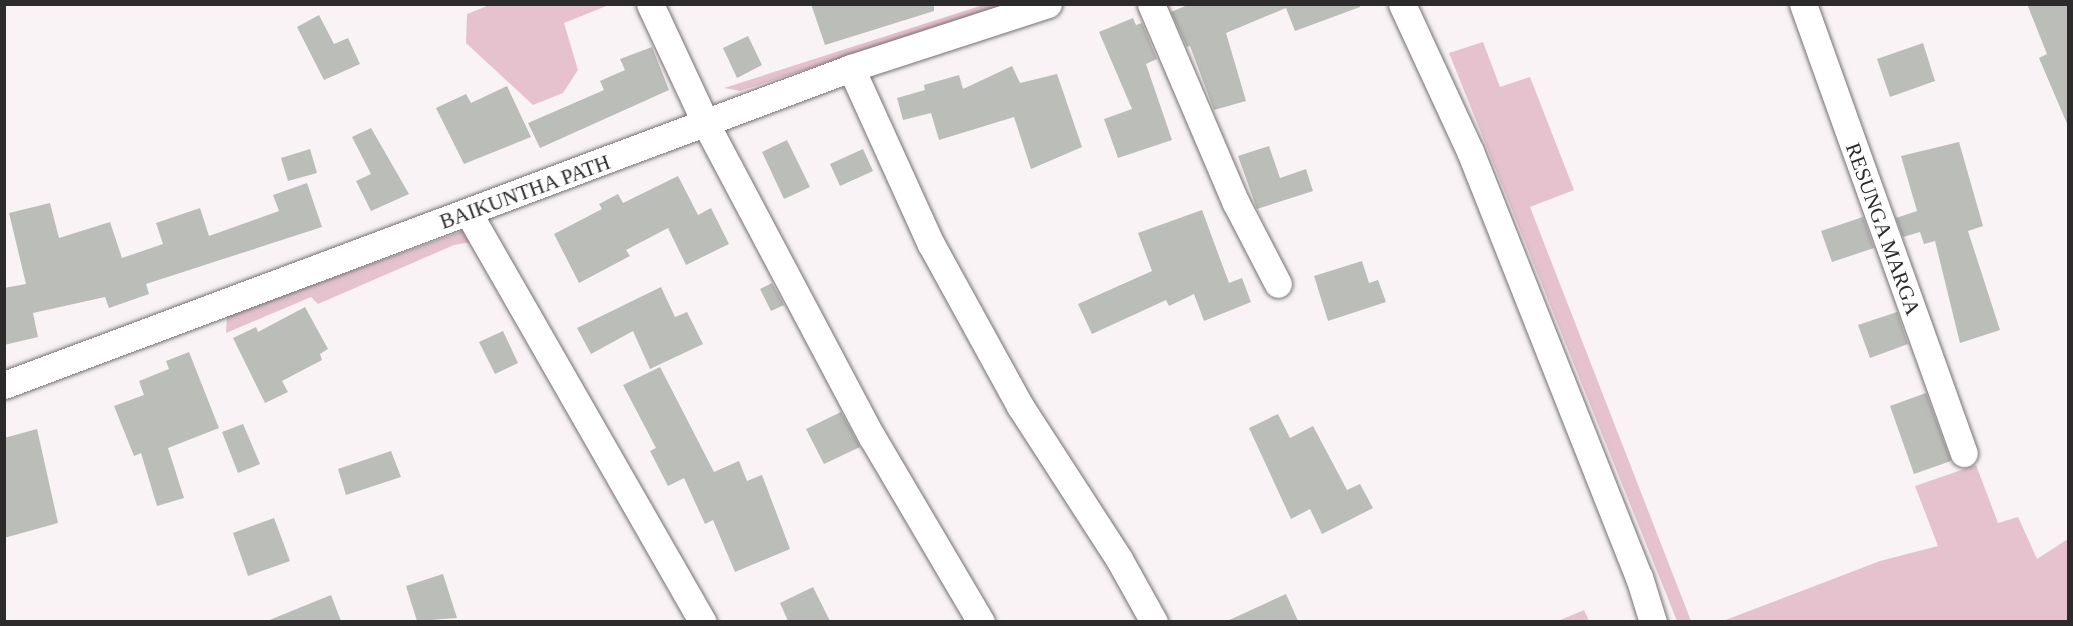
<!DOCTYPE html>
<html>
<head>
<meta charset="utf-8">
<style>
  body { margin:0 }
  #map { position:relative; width:2073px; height:626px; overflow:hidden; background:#f9f3f5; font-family:"Times New Roman",serif }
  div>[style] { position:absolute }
  .green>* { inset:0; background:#e6c2cf }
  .building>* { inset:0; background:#bbbdb8 }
  .roads { filter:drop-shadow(0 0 2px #757071) drop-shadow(0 0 2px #757071) }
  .street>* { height:27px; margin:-13.5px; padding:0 13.5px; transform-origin:13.5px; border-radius:13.5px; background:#fff }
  span { translate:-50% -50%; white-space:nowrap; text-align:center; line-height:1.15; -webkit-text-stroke:4.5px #fff; paint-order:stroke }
  .street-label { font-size:21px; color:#2c2a2b }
  .frame { position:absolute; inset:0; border:6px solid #2c2a2b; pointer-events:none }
</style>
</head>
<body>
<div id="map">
  <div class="green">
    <i style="clip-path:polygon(492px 4px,609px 4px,609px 5px,564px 23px,578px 70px,563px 93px,533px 105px,466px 43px,467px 14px)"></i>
    <i style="clip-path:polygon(983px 5px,1003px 5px,740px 91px,724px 88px)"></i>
    <i style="clip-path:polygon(1483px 42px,1500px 87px,1530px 77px,1574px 190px,1530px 207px,1691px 621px,1677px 621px,1449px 53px)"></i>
    <i style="clip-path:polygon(471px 228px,477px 241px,454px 245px,318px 304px,311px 297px,226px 333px,227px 316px)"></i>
    <i style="clip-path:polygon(1976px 465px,1998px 523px,2018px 517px,2037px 559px,2068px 539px,2068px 621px,1723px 621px,1880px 561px,1938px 546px,1915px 486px)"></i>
    <i style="clip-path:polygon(1584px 610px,1589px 621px,1558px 621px)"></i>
  </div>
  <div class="building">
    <i style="clip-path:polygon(811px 4px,934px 4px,934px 11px,825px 45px)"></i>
    <i style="clip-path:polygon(1190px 4px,1359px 4px,1360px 7px,1295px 31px,1286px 8px,1226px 33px,1246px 101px,1214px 110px,1190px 46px,1187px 47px,1171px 12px)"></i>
    <i style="clip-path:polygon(2027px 4px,2068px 4px,2068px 126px,2039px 58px,2047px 54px)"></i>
    <i style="clip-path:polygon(319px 15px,334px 44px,348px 38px,360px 64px,324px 80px,297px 27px)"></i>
    <i style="clip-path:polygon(1133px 18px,1136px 25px,1142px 23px,1157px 59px,1146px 64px,1172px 140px,1118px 158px,1104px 119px,1132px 109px,1099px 32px)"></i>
    <i style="clip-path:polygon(748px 36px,762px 65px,737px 78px,723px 48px)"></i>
    <i style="clip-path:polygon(1923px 43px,1935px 81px,1890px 97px,1877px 59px)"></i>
    <i style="clip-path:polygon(652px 47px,669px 90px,540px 148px,528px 123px,604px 90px,600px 81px,625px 70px,620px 59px)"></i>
    <i style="clip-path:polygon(1012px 66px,1020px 83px,1057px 74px,1082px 147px,1031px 169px,1014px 117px,939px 140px,931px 113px,903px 120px,897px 98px,925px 90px,924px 85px,959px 75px,963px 89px)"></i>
    <i style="clip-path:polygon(507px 86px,531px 137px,464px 164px,436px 108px,466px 94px,471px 103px)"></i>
    <i style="clip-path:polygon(371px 128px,409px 194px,371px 211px,356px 181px,371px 174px,352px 137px)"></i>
    <i style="clip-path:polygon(787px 140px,810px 187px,784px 199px,762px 152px)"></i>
    <i style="clip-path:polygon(1959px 142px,1983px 226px,1968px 231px,2000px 330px,1960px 343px,1935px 241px,1924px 244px,1920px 232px,1903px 237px,1896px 218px,1917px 211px,1901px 156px)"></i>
    <i style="clip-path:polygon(1269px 146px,1280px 178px,1306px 169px,1313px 191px,1257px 209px,1238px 156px)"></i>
    <i style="clip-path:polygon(310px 149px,317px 173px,288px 181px,281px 158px)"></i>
    <i style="clip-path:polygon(863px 149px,873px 171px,840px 186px,830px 164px)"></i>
    <i style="clip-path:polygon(678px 176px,698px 215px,711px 208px,729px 244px,686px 265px,668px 228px,626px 250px,630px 256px,579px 283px,554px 234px,602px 209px,599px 204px,618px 194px,623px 203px)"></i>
    <i style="clip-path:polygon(307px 183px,322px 227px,146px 284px,149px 294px,109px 308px,105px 297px,33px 313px,38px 337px,4px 345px,4px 288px,26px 284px,9px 213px,50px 203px,59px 238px,110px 222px,122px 258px,163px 244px,156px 223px,200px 208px,209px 236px,279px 211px,273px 195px)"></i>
    <i style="clip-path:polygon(1202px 210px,1229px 283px,1242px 278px,1251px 302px,1204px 321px,1194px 294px,1169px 306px,1166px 300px,1092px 334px,1078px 304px,1152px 271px,1138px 233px)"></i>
    <i style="clip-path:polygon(1863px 217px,1874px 248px,1832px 262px,1821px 231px)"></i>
    <i style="clip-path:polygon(1362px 261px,1369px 283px,1378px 280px,1386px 302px,1328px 321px,1314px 276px)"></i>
    <i style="clip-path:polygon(772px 283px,784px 305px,771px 311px,760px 289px)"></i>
    <i style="clip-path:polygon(661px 287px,675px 317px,687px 312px,703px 344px,650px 369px,633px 331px,591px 354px,577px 328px)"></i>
    <i style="clip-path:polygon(305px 307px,328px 349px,320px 354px,322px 360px,282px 381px,288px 392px,265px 403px,233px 338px,256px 327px,258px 332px)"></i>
    <i style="clip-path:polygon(1897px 312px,1908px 344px,1870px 358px,1858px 325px)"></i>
    <i style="clip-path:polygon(503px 331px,518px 363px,495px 374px,479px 342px)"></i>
    <i style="clip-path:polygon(189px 352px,219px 428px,168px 448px,184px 498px,157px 506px,141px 453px,134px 456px,114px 406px,144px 395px,139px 381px,169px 369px,166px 361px)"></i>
    <i style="clip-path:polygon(660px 367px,714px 472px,739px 461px,747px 481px,762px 475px,790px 549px,735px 572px,713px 520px,705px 524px,684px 478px,668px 486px,650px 451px,656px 448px,623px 385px)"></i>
    <i style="clip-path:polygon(1926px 393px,1951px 461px,1914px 474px,1890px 406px)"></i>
    <i style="clip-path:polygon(841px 412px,860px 447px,824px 464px,806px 429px)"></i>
    <i style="clip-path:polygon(1278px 414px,1290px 438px,1313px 426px,1347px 490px,1360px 484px,1373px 508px,1322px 534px,1310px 509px,1291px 519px,1249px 428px)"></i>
    <i style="clip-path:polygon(243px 424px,260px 464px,238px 473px,222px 432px)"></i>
    <i style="clip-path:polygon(37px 429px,58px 523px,4px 538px,4px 438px)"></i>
    <i style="clip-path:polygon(391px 451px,401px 477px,346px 495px,338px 469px)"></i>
    <i style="clip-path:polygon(274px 518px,290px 561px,248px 576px,233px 533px)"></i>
    <i style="clip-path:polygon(443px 574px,457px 618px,417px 621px,406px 586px)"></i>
    <i style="clip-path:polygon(813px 587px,830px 621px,788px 621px,780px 603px)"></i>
    <i style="clip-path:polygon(1286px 594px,1298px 621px,1227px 621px)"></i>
    <i style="clip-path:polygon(331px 595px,341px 621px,267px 621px)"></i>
  </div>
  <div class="roads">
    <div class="street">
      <i style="left:650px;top:4px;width:132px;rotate:65deg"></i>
      <i style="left:706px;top:124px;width:354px;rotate:62.1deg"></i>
      <i style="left:872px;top:437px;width:215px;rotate:59.5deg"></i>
      <i style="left:1151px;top:4px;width:216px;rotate:66.9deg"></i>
      <i style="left:1236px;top:203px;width:91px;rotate:62.6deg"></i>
      <i style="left:1402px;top:4px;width:162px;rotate:65.2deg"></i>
      <i style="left:1470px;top:151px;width:458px;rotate:68.4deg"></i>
      <i style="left:1639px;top:577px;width:47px;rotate:72.7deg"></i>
      <i style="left:1803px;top:4px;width:477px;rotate:70.3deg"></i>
      <i style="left:851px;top:68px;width:193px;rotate:65.6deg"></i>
      <i style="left:931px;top:244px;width:185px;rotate:61.2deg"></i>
      <i style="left:1020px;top:406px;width:182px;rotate:57.1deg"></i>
      <i style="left:1119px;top:559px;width:72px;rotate:60.9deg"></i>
      <i style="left:469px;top:214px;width:470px;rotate:60.2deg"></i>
      <i style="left:4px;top:385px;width:904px;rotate:-20.52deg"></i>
      <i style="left:851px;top:68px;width:207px;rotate:-18deg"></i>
    </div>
  </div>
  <div class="street-label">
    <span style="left:525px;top:192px;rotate:-20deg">BAIKUNTHA PATH</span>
    <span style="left:1883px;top:229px;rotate:70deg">RESUNGA MARGA</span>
  </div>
  <div class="frame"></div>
</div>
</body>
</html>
